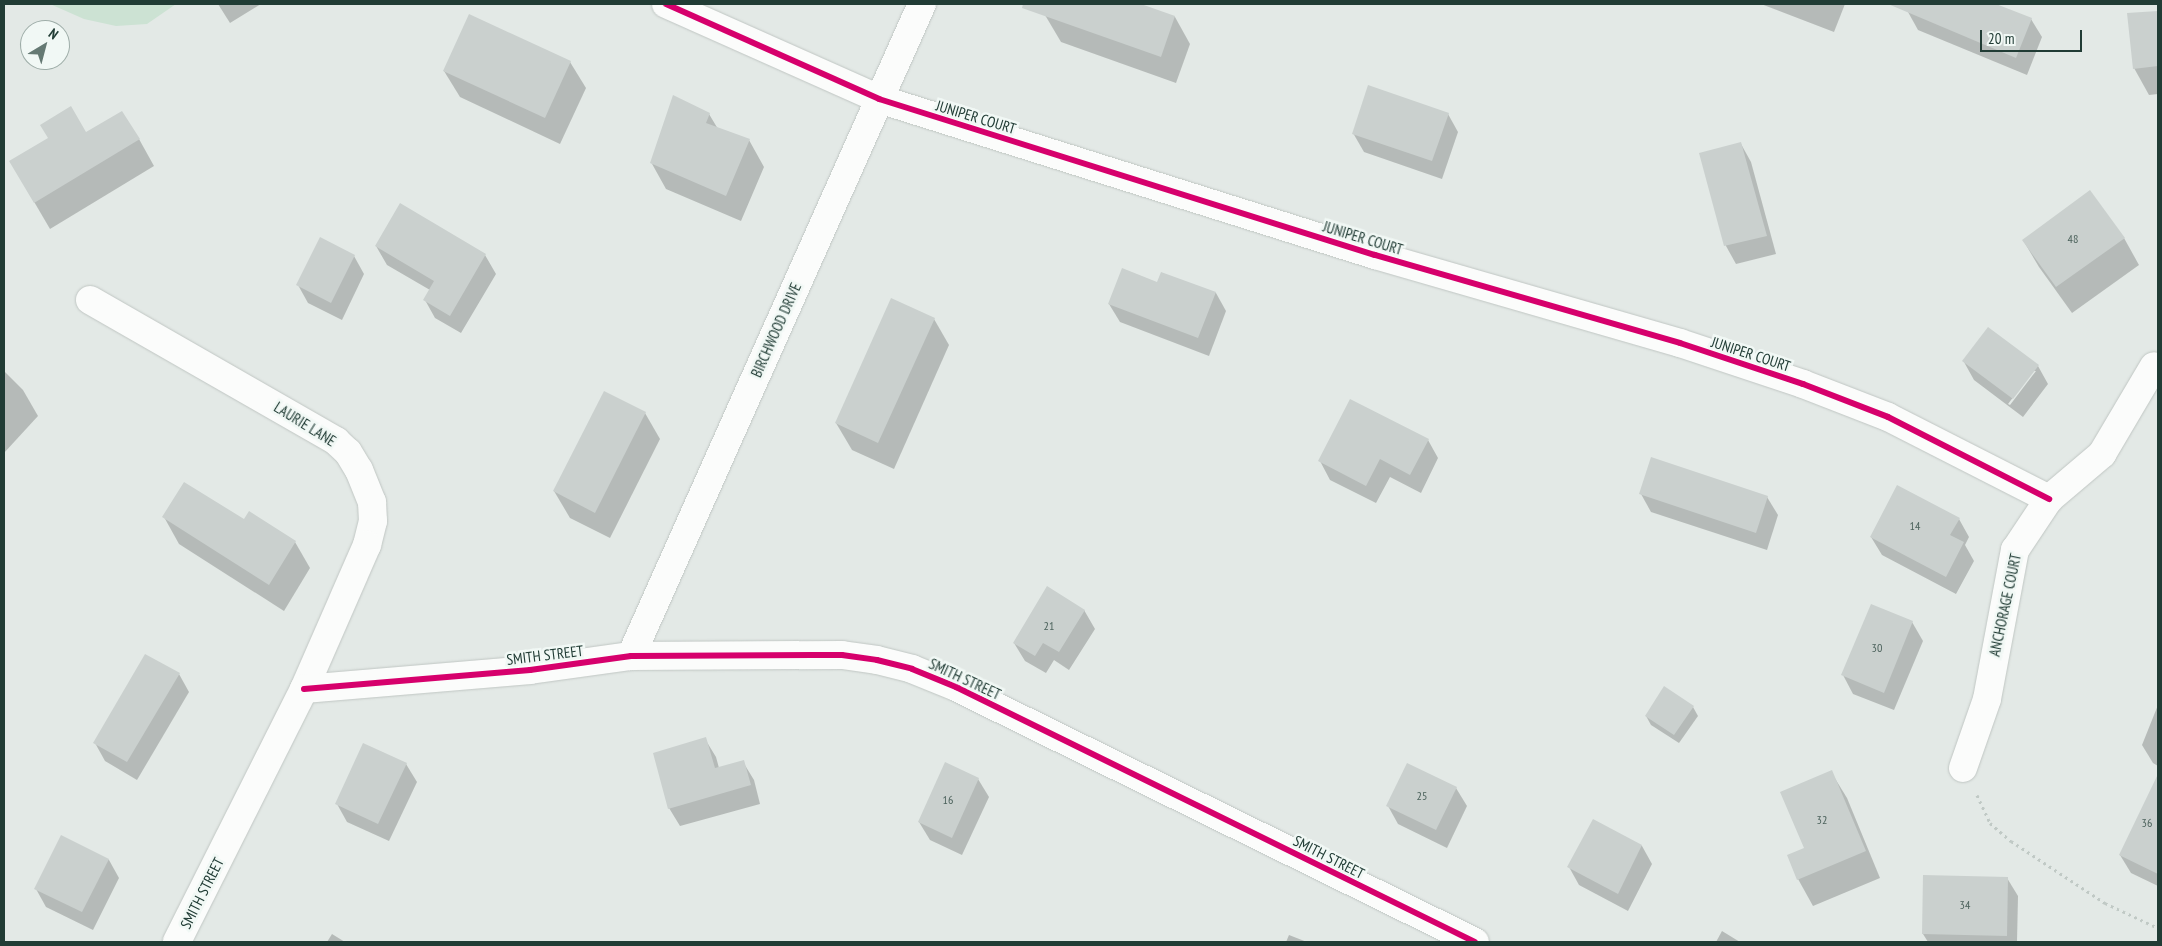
<!DOCTYPE html>
<html>
<head>
<meta charset="utf-8">
<style>
  body { margin:0 }
  #map { position:relative; width:2162px; height:946px; overflow:hidden; background:#e3e9e6; font-family:"PT Sans Narrow",sans-serif }
  div>[style] { position:absolute }
  .green>* { inset:0; background:#cce2d3 }
  .shadow>* { inset:0; background:#0003 }
  .building>* { inset:0; background:#cad0ce }
  .path>* { height:3px; margin-top:-1.5px; transform-origin:0; background:repeating-linear-gradient(90deg,#c0c9c5 0 2.5px,transparent 0 6.5px) }
  .roads { filter:drop-shadow(0 0 1px #c0c6c3) drop-shadow(0 0 1px #c0c6c3) }
  .minor>* { height:28px; margin:-14px; padding:0 14px; transform-origin:14px; border-radius:14px; background:#fbfcfb }
  .cycleway>* { height:6px; margin:-3px; padding:0 3px; transform-origin:3px; border-radius:3px; background:#d6006c }
  span { translate:-50% -50%; white-space:nowrap; text-align:center; line-height:1.15; -webkit-text-stroke:5px #f1f8f5; paint-order:stroke }
  .number-label { font-size:12px; color:#4c625c }
  .number-label span { -webkit-text-stroke-width:0 }
  .street-label { font-size:15px; color:#213c35 }
  .frame { position:absolute; inset:0; border:5px solid #213c35; pointer-events:none }
  .north { position:absolute; left:20px; top:20px; width:50px; height:50px; box-sizing:border-box; background:#f1f8f5; border:1px solid #9eada8; border-radius:50%; rotate:37deg; font-size:14px; font-weight:700; line-height:20px; text-align:center; color:#213c35 }
  .north::after { content:''; display:block; margin:auto; width:18px; height:22px; background:#657973; clip-path:polygon(50% 0,100% 100%,50% 72%,0 100%) }
  .scale { position:absolute; left:1980px; top:30px; width:102px; height:22px; box-sizing:border-box; border:2px solid #213c35; border-top:0; padding-left:6px; font-size:15px; line-height:18px; white-space:nowrap; color:#213c35; -webkit-text-stroke:4px #f1f8f5; paint-order:stroke }
</style>
</head>
<body>
<div id="map">
  <div class="green">
    <i style="clip-path:polygon(50px 4px,176px 4px,147px 24px,116px 26px,84px 19px)"></i>
  </div>
  <div class="shadow">
    <i style="clip-path:polygon(218px 4px,261px 4px,230px 23px)"></i>
    <i style="clip-path:polygon(1049px 4px,1137px 4px,1175px 17px,1190px 44px,1176px 83px,1061px 42px,1045px 15px)"></i>
    <i style="clip-path:polygon(1761px 4px,1845px 4px,1834px 32px)"></i>
    <i style="clip-path:polygon(1911px 4px,1993px 4px,2031px 19px,2042px 37px,2027px 75px,1918px 30px,1908px 12px)"></i>
    <i style="clip-path:polygon(2158px 12px,2158px 94px,2149px 95px,2134px 68px,2129px 14px)"></i>
    <i style="clip-path:polygon(570px 62px,586px 88px,560px 144px,460px 97px,444px 71px)"></i>
    <i style="clip-path:polygon(709px 114px,718px 129px,749px 140px,764px 167px,741px 221px,666px 189px,651px 162px)"></i>
    <i style="clip-path:polygon(1448px 114px,1458px 132px,1442px 179px,1364px 152px,1353px 133px)"></i>
    <i style="clip-path:polygon(86px 134px,139px 139px,154px 166px,50px 229px,26px 188px)"></i>
    <i style="clip-path:polygon(1741px 144px,1751px 162px,1776px 254px,1736px 264px,1726px 246px,1700px 154px)"></i>
    <i style="clip-path:polygon(2124px 238px,2139px 265px,2072px 313px,2039px 267px,2023px 240px)"></i>
    <i style="clip-path:polygon(376px 246px,485px 255px,496px 274px,461px 333px,435px 318px,425px 300px,430px 290px,387px 265px)"></i>
    <i style="clip-path:polygon(354px 256px,364px 274px,342px 320px,308px 303px,298px 285px)"></i>
    <i style="clip-path:polygon(1158px 283px,1216px 293px,1226px 311px,1209px 356px,1120px 322px,1109px 304px)"></i>
    <i style="clip-path:polygon(934px 319px,949px 345px,894px 469px,852px 450px,836px 423px)"></i>
    <i style="clip-path:polygon(evenodd,1964px 362px,2038px 366px,2048px 384px,2023px 417px,1974px 380px,1964px 362px,2033px 371px,2036px 371px,2010px 405px,2008px 404px,2033px 371px)"></i>
    <i style="clip-path:polygon(4px 371px,23px 390px,38px 416px,4px 453px)"></i>
    <i style="clip-path:polygon(645px 413px,660px 439px,610px 538px,570px 518px,554px 491px)"></i>
    <i style="clip-path:polygon(1428px 440px,1438px 458px,1421px 493px,1390px 477px,1376px 503px,1330px 480px,1320px 461px)"></i>
    <i style="clip-path:polygon(1641px 494px,1767px 497px,1778px 515px,1767px 550px,1651px 512px)"></i>
    <i style="clip-path:polygon(164px 517px,244px 521px,295px 542px,310px 568px,284px 611px,179px 544px)"></i>
    <i style="clip-path:polygon(1959px 519px,1969px 537px,1965px 545px,1974px 561px,1956px 594px,1882px 555px,1871px 537px)"></i>
    <i style="clip-path:polygon(1084px 610px,1095px 629px,1069px 670px,1054px 660px,1046px 673px,1025px 661px,1014px 643px)"></i>
    <i style="clip-path:polygon(1912px 622px,1923px 641px,1894px 710px,1853px 694px,1843px 675px)"></i>
    <i style="clip-path:polygon(179px 674px,189px 692px,137px 780px,105px 761px,95px 743px)"></i>
    <i style="clip-path:polygon(2158px 705px,2158px 766px,2153px 763px,2142px 745px)"></i>
    <i style="clip-path:polygon(1693px 707px,1698px 716px,1679px 743px,1651px 725px,1646px 716px)"></i>
    <i style="clip-path:polygon(705px 739px,716px 757px,719px 768px,743px 762px,754px 780px,760px 804px,680px 826px,669px 808px)"></i>
    <i style="clip-path:polygon(406px 764px,417px 782px,389px 841px,347px 822px,337px 804px)"></i>
    <i style="clip-path:polygon(1831px 772px,1847px 798px,1880px 878px,1813px 906px,1798px 879px,1805px 849px)"></i>
    <i style="clip-path:polygon(2158px 777px,2158px 886px,2131px 873px,2120px 855px)"></i>
    <i style="clip-path:polygon(978px 779px,989px 797px,962px 855px,930px 840px,919px 822px)"></i>
    <i style="clip-path:polygon(1456px 788px,1467px 806px,1447px 848px,1398px 824px,1388px 806px)"></i>
    <i style="clip-path:polygon(1593px 821px,1642px 846px,1652px 864px,1628px 911px,1579px 885px,1569px 867px)"></i>
    <i style="clip-path:polygon(62px 837px,109px 860px,119px 878px,93px 930px,46px 907px,36px 889px)"></i>
    <i style="clip-path:polygon(2007px 878px,2018px 896px,2017px 942px,1928px 942px,1923px 934px)"></i>
    <i style="clip-path:polygon(1722px 931px,1740px 942px,1716px 942px)"></i>
    <i style="clip-path:polygon(332px 934px,345px 942px,327px 942px)"></i>
    <i style="clip-path:polygon(1289px 935px,1307px 942px,1286px 942px)"></i>
  </div>
  <div class="building">
    <i style="clip-path:polygon(1023px 4px,1141px 4px,1175px 16px,1161px 57px,1022px 8px)"></i>
    <i style="clip-path:polygon(1888px 4px,1996px 4px,2032px 18px,2016px 58px)"></i>
    <i style="clip-path:polygon(2158px 11px,2158px 66px,2133px 69px,2127px 13px)"></i>
    <i style="clip-path:polygon(469px 14px,571px 61px,545px 118px,443px 71px)"></i>
    <i style="clip-path:polygon(1368px 85px,1449px 113px,1432px 161px,1352px 134px)"></i>
    <i style="clip-path:polygon(673px 95px,710px 113px,706px 123px,750px 139px,726px 196px,650px 163px)"></i>
    <i style="clip-path:polygon(71px 106px,86px 132px,122px 111px,140px 139px,34px 203px,9px 161px,48px 138px,40px 125px)"></i>
    <i style="clip-path:polygon(1741px 142px,1767px 236px,1724px 246px,1699px 153px)"></i>
    <i style="clip-path:polygon(2090px 190px,2125px 238px,2056px 287px,2022px 240px)"></i>
    <i style="clip-path:polygon(400px 203px,486px 254px,450px 316px,423px 300px,434px 281px,375px 246px)"></i>
    <i style="clip-path:polygon(320px 237px,355px 255px,331px 303px,296px 285px)"></i>
    <i style="clip-path:polygon(1122px 268px,1157px 282px,1161px 272px,1216px 292px,1198px 338px,1108px 304px)"></i>
    <i style="clip-path:polygon(891px 298px,935px 318px,878px 443px,835px 423px)"></i>
    <i style="clip-path:polygon(1988px 327px,2039px 365px,2013px 399px,1962px 361px)"></i>
    <i style="clip-path:polygon(604px 391px,646px 412px,595px 513px,553px 491px)"></i>
    <i style="clip-path:polygon(1350px 399px,1429px 439px,1410px 475px,1380px 459px,1366px 486px,1318px 461px)"></i>
    <i style="clip-path:polygon(1651px 457px,1768px 496px,1756px 533px,1639px 494px)"></i>
    <i style="clip-path:polygon(184px 482px,244px 519px,249px 511px,296px 541px,269px 585px,162px 517px)"></i>
    <i style="clip-path:polygon(1897px 485px,1960px 518px,1950px 535px,1964px 542px,1946px 577px,1870px 537px)"></i>
    <i style="clip-path:polygon(1047px 586px,1085px 610px,1059px 652px,1043px 643px,1035px 656px,1013px 643px)"></i>
    <i style="clip-path:polygon(1871px 604px,1913px 621px,1884px 693px,1841px 675px)"></i>
    <i style="clip-path:polygon(145px 654px,180px 673px,127px 762px,93px 743px)"></i>
    <i style="clip-path:polygon(1664px 686px,1694px 706px,1674px 735px,1645px 716px)"></i>
    <i style="clip-path:polygon(706px 737px,715px 768px,744px 760px,751px 785px,668px 809px,653px 753px)"></i>
    <i style="clip-path:polygon(363px 743px,407px 763px,378px 824px,335px 804px)"></i>
    <i style="clip-path:polygon(945px 762px,979px 778px,952px 838px,918px 822px)"></i>
    <i style="clip-path:polygon(1407px 763px,1457px 787px,1436px 830px,1386px 806px)"></i>
    <i style="clip-path:polygon(1832px 770px,1866px 851px,1797px 880px,1787px 855px,1804px 848px,1780px 792px)"></i>
    <i style="clip-path:polygon(2158px 774px,2158px 874px,2119px 855px)"></i>
    <i style="clip-path:polygon(1593px 819px,1642px 845px,1618px 894px,1567px 867px)"></i>
    <i style="clip-path:polygon(61px 835px,109px 859px,82px 912px,34px 889px)"></i>
    <i style="clip-path:polygon(1923px 875px,2008px 877px,2007px 936px,1922px 934px)"></i>
  </div>
  <div class="path">
    <i style="left:1977px;top:795px;width:31px;rotate:65deg"></i>
    <i style="left:1990px;top:823px;width:28px;rotate:41deg"></i>
    <i style="left:2011px;top:841px;width:113px;rotate:33.4deg"></i>
    <i style="left:2105px;top:903px;width:59px;rotate:25.3deg"></i>
  </div>
  <div class="roads">
    <div class="minor">
      <i style="left:666px;top:4px;width:233px;rotate:24deg"></i>
      <i style="left:879px;top:99px;width:520px;rotate:17.46deg"></i>
      <i style="left:1375px;top:255px;width:317px;rotate:16.1deg"></i>
      <i style="left:1680px;top:343px;width:130px;rotate:18.4deg"></i>
      <i style="left:1803px;top:384px;width:91px;rotate:21.2deg"></i>
      <i style="left:1888px;top:417px;width:181px;rotate:27deg"></i>
      <i style="left:90px;top:300px;width:284px;rotate:29.8deg"></i>
      <i style="left:336px;top:441px;width:16px;rotate:43deg"></i>
      <i style="left:348px;top:452px;width:21px;rotate:59deg"></i>
      <i style="left:359px;top:470px;width:35px;rotate:68deg"></i>
      <i style="left:372px;top:502px;width:19px;rotate:87deg"></i>
      <i style="left:373px;top:521px;width:25px;rotate:104deg"></i>
      <i style="left:367px;top:545px;width:157px;rotate:113.6deg"></i>
      <i style="left:304px;top:689px;width:283px;rotate:116.7deg"></i>
      <i style="left:631px;top:656px;width:714px;rotate:-65.95deg"></i>
      <i style="left:304px;top:689px;width:227px;rotate:-4.8deg"></i>
      <i style="left:530px;top:670px;width:102px;rotate:-7.9deg"></i>
      <i style="left:631px;top:656px;width:211px;rotate:-0.3deg"></i>
      <i style="left:842px;top:655px;width:35px;rotate:8deg"></i>
      <i style="left:877px;top:660px;width:36px;rotate:14deg"></i>
      <i style="left:912px;top:669px;width:48px;rotate:22.2deg"></i>
      <i style="left:956px;top:687px;width:578px;rotate:26.17deg"></i>
      <i style="left:1963px;top:768px;width:73px;rotate:-70.8deg"></i>
      <i style="left:1987px;top:699px;width:152px;rotate:-79.4deg"></i>
      <i style="left:2015px;top:550px;width:61px;rotate:-56.3deg"></i>
      <i style="left:2049px;top:499px;width:70px;rotate:-40.3deg"></i>
      <i style="left:2102px;top:454px;width:102px;rotate:-59.4deg"></i>
    </div>
  </div>
  <div class="cycleway">
    <i style="left:666px;top:4px;width:233px;rotate:24deg"></i>
    <i style="left:879px;top:99px;width:520px;rotate:17.46deg"></i>
    <i style="left:1375px;top:255px;width:317px;rotate:16.1deg"></i>
    <i style="left:1680px;top:343px;width:130px;rotate:18.4deg"></i>
    <i style="left:1803px;top:384px;width:91px;rotate:21.2deg"></i>
    <i style="left:1888px;top:417px;width:181px;rotate:27deg"></i>
    <i style="left:304px;top:689px;width:227px;rotate:-4.8deg"></i>
    <i style="left:530px;top:670px;width:102px;rotate:-7.9deg"></i>
    <i style="left:631px;top:656px;width:211px;rotate:-0.3deg"></i>
    <i style="left:842px;top:655px;width:35px;rotate:8deg"></i>
    <i style="left:877px;top:660px;width:36px;rotate:14deg"></i>
    <i style="left:912px;top:669px;width:48px;rotate:22.2deg"></i>
    <i style="left:956px;top:687px;width:578px;rotate:26.17deg"></i>
  </div>
  <div class="number-label">
    <span style="left:2073px;top:239px">48</span>
    <span style="left:1915px;top:526px">14</span>
    <span style="left:1049px;top:626px">21</span>
    <span style="left:1877px;top:648px">30</span>
    <span style="left:1422px;top:796px">25</span>
    <span style="left:948px;top:800px">16</span>
    <span style="left:1822px;top:820px">32</span>
    <span style="left:2147px;top:823px">36</span>
    <span style="left:1965px;top:905px">34</span>
  </div>
  <div class="street-label">
    <span style="left:976px;top:117px;rotate:17deg">JUNIPER COURT</span>
    <span style="left:1363px;top:238px;rotate:17deg">JUNIPER COURT</span>
    <span style="left:776px;top:330px;rotate:-66deg">BIRCHWOOD DRIVE</span>
    <span style="left:1751px;top:354px;rotate:18deg">JUNIPER COURT</span>
    <span style="left:305px;top:424px;rotate:32deg">LAURIE LANE</span>
    <span style="left:2005px;top:605px;rotate:-78deg">ANCHORAGE COURT</span>
    <span style="left:545px;top:655px;rotate:-7deg">SMITH STREET</span>
    <span style="left:965px;top:679px;rotate:25deg">SMITH STREET</span>
    <span style="left:1329px;top:857px;rotate:27deg">SMITH STREET</span>
    <span style="left:202px;top:893px;rotate:-63deg">SMITH STREET</span>
  </div>
  <div class="frame"></div>
  <div class="north">N</div>
  <div class="scale">20 m</div>
</div>
</body>
</html>
